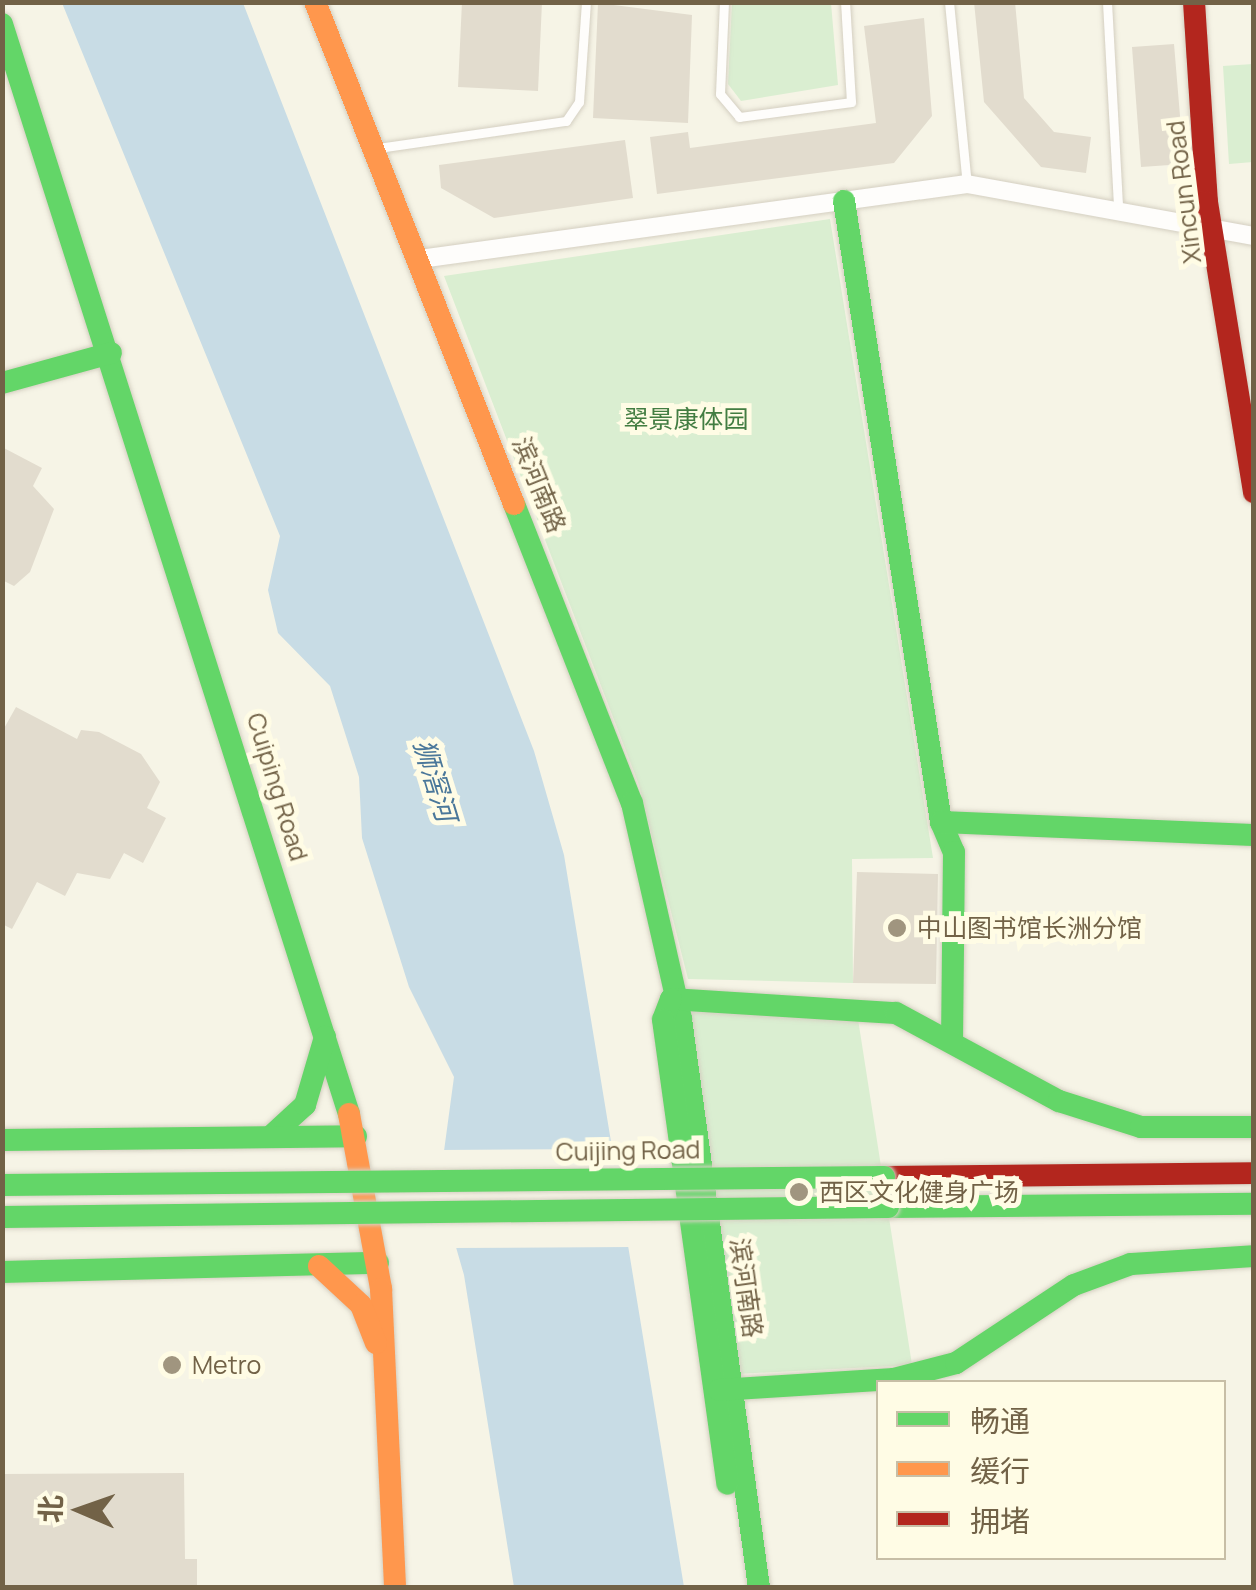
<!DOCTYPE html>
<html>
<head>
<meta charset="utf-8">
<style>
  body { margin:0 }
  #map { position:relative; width:1256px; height:1590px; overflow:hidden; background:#f6f4e6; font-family:Manrope,"Noto Sans SC",sans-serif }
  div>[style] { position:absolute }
  .green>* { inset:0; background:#daeed1 }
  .water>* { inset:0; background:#c8dce5 }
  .pier>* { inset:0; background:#f6f4e6 }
  .building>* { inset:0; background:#e2dcce }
  .roads { filter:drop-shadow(0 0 2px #d4cfc1) drop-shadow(0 0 2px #d4cfc1) }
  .lane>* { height:9px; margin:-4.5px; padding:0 4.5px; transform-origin:4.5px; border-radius:4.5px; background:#fefdfb }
  .street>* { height:18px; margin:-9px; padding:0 9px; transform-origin:9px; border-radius:9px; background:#fefdfb }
  .fast>* { height:22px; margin:-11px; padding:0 11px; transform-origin:11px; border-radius:11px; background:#63d668 }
  .slow>* { height:22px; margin:-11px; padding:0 11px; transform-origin:11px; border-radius:11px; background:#ff974d }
  .jam>* { height:22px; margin:-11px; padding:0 11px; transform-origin:11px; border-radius:11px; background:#b3261e }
  .bridges { filter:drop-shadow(0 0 2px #d6d1c3) drop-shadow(0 0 2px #d6d1c3) }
  .fast-bridge>* { height:22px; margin:-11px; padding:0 11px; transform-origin:11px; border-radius:11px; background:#63d668 }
  .dots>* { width:28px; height:28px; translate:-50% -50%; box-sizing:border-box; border:5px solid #fffce5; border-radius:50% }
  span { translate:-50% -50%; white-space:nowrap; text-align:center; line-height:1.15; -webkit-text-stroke:10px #fffce5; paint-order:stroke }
  .street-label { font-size:25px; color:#726247 }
  .park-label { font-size:25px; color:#437d42 }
  .poi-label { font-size:25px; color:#726247 }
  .left { translate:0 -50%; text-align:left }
  .water-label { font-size:28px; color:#4a779a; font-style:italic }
  .frame { position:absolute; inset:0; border:5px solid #726247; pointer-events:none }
  .legend { position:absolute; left:876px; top:1380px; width:350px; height:180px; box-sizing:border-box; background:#fffce5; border:2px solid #c7bea6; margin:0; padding:12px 18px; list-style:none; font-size:30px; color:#726247 }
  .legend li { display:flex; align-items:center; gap:20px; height:50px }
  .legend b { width:50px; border:2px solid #c7bea6 }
  .north { position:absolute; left:30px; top:1460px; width:100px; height:100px; -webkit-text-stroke:8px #fffce5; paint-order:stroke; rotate:272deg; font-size:28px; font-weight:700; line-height:40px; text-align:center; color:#726247 }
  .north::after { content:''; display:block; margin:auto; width:35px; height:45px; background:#726247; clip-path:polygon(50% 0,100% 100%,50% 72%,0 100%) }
</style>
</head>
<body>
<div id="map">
  <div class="green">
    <i style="clip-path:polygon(732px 3px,831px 3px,838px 85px,741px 101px,728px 84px)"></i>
    <i style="clip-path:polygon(1253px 64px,1253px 162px,1229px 164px,1223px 66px)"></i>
    <i style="clip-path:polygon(830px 219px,933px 858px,852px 859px,853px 983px,688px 979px,639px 785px,444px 276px)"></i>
    <i style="clip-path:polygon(688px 1008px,858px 1019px,912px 1365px,737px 1374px)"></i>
  </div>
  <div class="water">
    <i style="clip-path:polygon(62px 3px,243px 3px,534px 751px,564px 855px,684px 1587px,514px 1587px,464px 1275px,439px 1188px,454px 1077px,409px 987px,362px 838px,359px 777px,330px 686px,278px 633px,268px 590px,280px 536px)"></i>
  </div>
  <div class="pier">
    <i style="clip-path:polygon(615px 1149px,631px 1247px,451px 1248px,434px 1189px,441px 1150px)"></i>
  </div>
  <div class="building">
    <i style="clip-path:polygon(462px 2px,542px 2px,538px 91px,458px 87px)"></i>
    <i style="clip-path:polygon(974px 2px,1015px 2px,1024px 98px,1054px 132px,1091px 137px,1086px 173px,1041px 167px,984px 102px)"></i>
    <i style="clip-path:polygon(598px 3px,692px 15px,688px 123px,593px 118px)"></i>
    <i style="clip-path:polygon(924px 18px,932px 116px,894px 163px,657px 194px,650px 137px,688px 132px,690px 148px,876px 123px,864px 26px)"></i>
    <i style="clip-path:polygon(1174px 44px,1184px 164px,1141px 167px,1132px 47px)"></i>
    <i style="clip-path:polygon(625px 140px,633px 198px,494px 218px,441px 188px,439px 165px)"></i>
    <i style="clip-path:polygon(2px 447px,42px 468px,33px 486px,54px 509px,30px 572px,14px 586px,2px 580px)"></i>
    <i style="clip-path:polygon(16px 707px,77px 739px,81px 730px,99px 732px,141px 754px,160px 782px,147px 808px,166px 818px,143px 863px,124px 853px,110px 879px,77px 873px,65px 896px,37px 882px,12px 929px,2px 924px,2px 732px)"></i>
    <i style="clip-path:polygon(857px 872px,938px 874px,936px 984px,853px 983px)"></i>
    <i style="clip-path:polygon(184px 1473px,185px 1559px,197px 1559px,197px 1588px,2px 1588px,2px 1474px)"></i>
  </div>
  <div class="roads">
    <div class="lane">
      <i style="left:724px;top:2px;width:92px;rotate:92.5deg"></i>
      <i style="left:720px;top:94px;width:30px;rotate:50deg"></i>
      <i style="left:739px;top:117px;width:113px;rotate:-7.6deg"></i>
      <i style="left:851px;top:102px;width:100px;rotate:-93.4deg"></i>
      <i style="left:949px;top:2px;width:183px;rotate:84.4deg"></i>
      <i style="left:1107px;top:2px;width:205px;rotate:86.9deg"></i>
      <i style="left:378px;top:148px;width:190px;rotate:-8.2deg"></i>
      <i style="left:566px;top:121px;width:23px;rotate:-56deg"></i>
      <i style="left:579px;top:102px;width:100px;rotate:-86deg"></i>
    </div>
    <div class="street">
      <i style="left:420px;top:259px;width:552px;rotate:-7.81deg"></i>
      <i style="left:967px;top:184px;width:292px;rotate:10.3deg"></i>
    </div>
    <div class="fast">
      <i style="left:2px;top:24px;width:1144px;rotate:72.34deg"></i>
      <i style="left:844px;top:201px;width:629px;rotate:81.12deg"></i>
      <i style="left:941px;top:822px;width:33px;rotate:67deg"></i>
      <i style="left:954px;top:852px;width:185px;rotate:90.6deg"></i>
      <i style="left:2px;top:383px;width:113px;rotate:-15.4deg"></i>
      <i style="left:514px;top:504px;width:321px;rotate:68.5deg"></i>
      <i style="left:632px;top:803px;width:221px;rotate:77.2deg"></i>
      <i style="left:681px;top:1019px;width:574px;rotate:82.19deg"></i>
      <i style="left:941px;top:822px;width:313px;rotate:2.4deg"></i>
      <i style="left:671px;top:999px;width:225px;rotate:3.6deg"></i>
      <i style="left:896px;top:1013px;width:185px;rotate:28.4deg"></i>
      <i style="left:1059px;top:1101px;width:86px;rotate:17.6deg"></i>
      <i style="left:1141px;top:1127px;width:113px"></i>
      <i style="left:671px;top:999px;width:22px;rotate:111deg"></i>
      <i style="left:663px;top:1020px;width:468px;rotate:82.1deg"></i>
      <i style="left:271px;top:1136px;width:46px;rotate:-42.4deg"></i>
      <i style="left:305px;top:1105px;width:71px;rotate:-73.6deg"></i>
      <i style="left:2px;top:1140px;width:354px;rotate:-0.6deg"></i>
      <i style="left:888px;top:1207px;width:366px;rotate:-0.5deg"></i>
      <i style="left:2px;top:1272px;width:376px;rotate:-1.4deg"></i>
      <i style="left:719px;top:1390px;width:175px;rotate:-3.6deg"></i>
      <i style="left:894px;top:1379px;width:64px;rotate:-14.5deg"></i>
      <i style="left:956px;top:1363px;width:141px;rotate:-33.5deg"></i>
      <i style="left:1074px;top:1285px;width:61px;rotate:-20.2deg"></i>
      <i style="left:1131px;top:1264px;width:123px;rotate:-3.7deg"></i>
    </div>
    <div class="slow">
      <i style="left:315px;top:2px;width:540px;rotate:68.38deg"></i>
      <i style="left:349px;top:1114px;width:178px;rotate:79.6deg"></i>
      <i style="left:381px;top:1289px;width:299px;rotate:87.3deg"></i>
      <i style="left:319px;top:1266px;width:57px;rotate:42.9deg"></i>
      <i style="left:361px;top:1305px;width:41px;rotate:68.5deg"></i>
    </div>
    <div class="jam">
      <i style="left:1194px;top:2px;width:200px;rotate:86.3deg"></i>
      <i style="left:1207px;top:202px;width:294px;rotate:80.8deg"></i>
      <i style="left:884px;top:1177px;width:370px;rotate:-0.6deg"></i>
    </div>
  </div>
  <div class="bridges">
    <div class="fast-bridge">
      <i style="left:2px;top:1185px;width:882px;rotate:-0.52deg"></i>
      <i style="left:2px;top:1217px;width:886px;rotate:-0.65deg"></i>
    </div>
  </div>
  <div class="dots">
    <i style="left:897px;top:928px;background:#a0957f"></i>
    <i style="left:799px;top:1192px;background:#a0957f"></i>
    <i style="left:172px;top:1365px;background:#a0957f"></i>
  </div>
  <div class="street-label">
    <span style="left:1184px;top:192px;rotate:-97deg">Xincun Road</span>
    <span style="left:539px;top:485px;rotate:68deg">滨河南路</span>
    <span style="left:277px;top:787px;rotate:73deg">Cuiping Road</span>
    <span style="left:628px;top:1151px;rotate:-1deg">Cuijing Road</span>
    <span style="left:746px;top:1288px;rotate:82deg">滨河南路</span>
  </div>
  <div class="park-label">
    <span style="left:686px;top:419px">翠景康体园</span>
  </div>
  <div class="poi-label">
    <span class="left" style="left:917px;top:928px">中山图书馆长洲分馆</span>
    <span class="left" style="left:819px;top:1192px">西区文化健身广场</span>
    <span class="left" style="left:192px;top:1365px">Metro</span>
  </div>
  <div class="water-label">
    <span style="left:436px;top:780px;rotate:73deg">狮滘河</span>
  </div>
  <div class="frame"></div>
  <ul class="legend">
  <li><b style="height:12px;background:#63d668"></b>畅通</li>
  <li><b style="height:12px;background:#ff974d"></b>缓行</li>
  <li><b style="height:12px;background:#b3261e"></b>拥堵</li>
  </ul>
  <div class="north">北</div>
</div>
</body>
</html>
